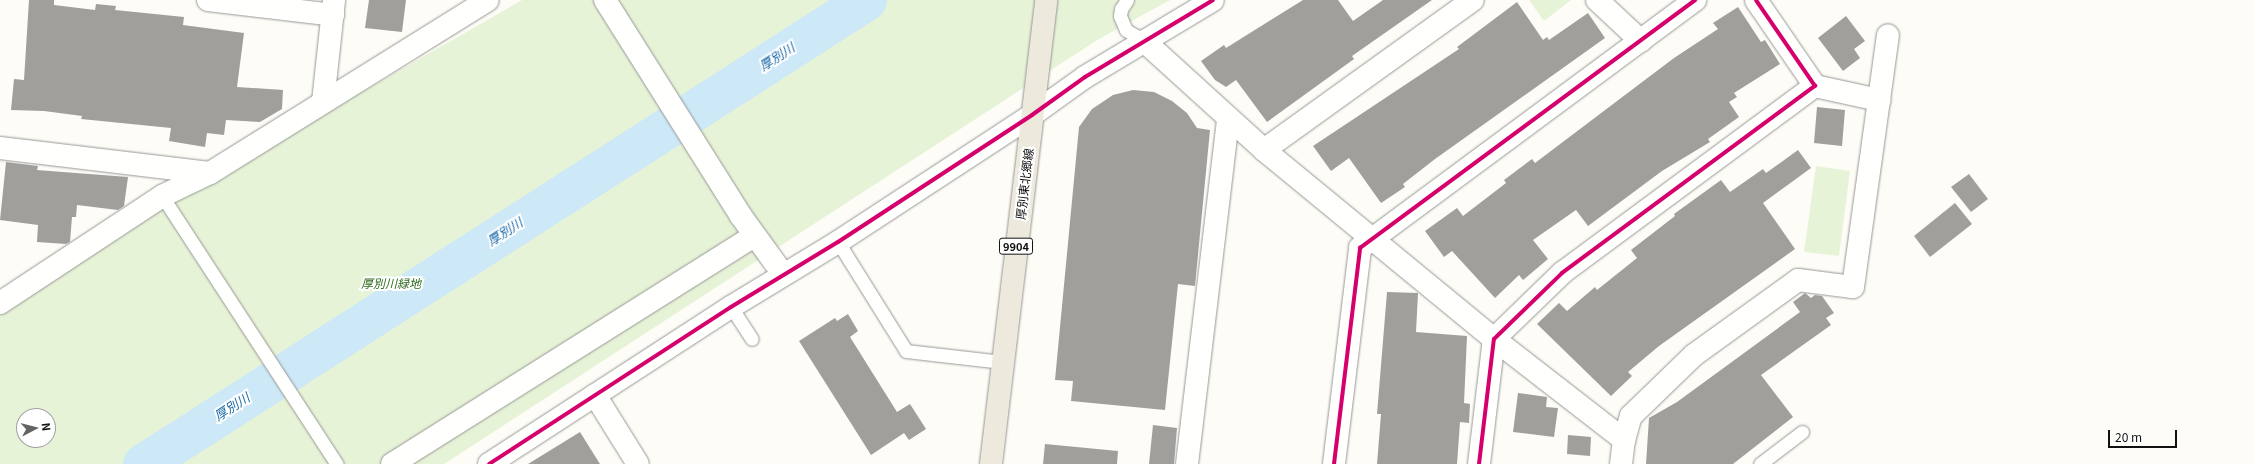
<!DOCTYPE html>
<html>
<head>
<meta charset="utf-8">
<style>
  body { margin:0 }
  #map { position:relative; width:2254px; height:464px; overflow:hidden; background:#fdfcf7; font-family:Georgia,"Noto Sans JP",serif }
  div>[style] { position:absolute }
  .green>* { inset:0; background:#e7f3d7 }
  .river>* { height:41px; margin:-20.5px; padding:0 20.5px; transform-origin:20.5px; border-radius:20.5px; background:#cde8f7 }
  .building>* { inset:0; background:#a19f9c }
  .roads { filter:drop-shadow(0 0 1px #979795) drop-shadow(0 0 1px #979795) }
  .service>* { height:13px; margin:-6.5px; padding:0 6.5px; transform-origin:6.5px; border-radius:6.5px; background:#fffffe }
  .minor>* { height:22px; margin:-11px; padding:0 11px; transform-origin:11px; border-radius:11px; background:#fffffe }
  .primary>* { height:22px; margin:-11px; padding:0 11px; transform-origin:11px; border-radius:11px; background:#ede9dc }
  .cycleway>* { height:4px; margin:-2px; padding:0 2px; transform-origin:2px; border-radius:2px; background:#d6006c }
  span { translate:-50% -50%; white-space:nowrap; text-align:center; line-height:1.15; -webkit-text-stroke:4px #fff; paint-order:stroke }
  .shield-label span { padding:1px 3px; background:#fff; border:1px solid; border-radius:3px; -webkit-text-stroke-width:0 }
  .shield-label { font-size:11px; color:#111; font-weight:700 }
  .street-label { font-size:12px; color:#111 }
  .park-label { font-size:12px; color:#2f6b1f; font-style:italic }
  .water-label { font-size:13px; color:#1768a6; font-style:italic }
  .north { position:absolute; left:16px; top:408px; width:40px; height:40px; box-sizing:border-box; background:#fff; border:1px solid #a0a0a0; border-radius:50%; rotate:83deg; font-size:11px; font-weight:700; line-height:16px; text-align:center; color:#111 }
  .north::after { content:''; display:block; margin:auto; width:14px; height:18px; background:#646362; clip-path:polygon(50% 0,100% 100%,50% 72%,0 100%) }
  .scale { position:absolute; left:2108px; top:430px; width:69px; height:18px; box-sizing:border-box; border:2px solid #111; border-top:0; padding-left:5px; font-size:12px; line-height:14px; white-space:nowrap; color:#111; -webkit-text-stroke:3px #fff; paint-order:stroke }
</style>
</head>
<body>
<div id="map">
  <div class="green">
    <i style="clip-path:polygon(evenodd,522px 0,1170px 0,1099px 39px,444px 464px,0 464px,0 315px,189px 191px,522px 0,24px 416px,48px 416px,48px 440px,24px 440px,24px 416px)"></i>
    <i style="clip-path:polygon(1529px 0,1571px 0,1544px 21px)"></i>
    <i style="clip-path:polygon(1816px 166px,1850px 171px,1839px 256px,1804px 252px)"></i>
  </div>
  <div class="river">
    <i style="left:143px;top:464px;width:859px;rotate:-32.69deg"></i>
  </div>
  <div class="building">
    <i style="clip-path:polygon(29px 0,54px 0,54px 5px,95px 10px,96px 4px,116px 6px,115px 10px,184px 17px,183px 25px,244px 33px,237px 87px,283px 90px,282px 109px,260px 122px,226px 120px,224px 135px,207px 133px,205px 147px,169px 141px,171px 128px,81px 119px,82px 116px,44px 111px,11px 110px,14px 79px,24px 80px)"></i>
    <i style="clip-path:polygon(369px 0,406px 0,402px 32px,365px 28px)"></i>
    <i style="clip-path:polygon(1303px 0,1338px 0,1353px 21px,1383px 0,1432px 0,1352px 56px,1354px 59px,1267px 122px,1236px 80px,1226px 87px,1215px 80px,1201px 61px,1224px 45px,1226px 48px)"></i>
    <i style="clip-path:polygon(1517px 2px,1543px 40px,1547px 37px,1549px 40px,1588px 13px,1605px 38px,1435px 159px,1403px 184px,1405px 187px,1381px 203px,1349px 158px,1331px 171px,1313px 146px,1459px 49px,1457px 47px)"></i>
    <i style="clip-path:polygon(1738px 7px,1761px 42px,1765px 40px,1780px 64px,1734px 93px,1737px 97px,1729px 102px,1739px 117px,1708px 139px,1710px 142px,1662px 171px,1588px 226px,1576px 210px,1533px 240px,1548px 259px,1523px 280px,1519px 275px,1495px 298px,1452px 251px,1444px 257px,1425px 231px,1457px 208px,1463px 216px,1506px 183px,1504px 180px,1532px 159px,1535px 163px,1674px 58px,1718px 29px,1713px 23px)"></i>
    <i style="clip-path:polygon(1846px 16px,1865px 41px,1854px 49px,1860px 58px,1843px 71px,1818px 38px)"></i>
    <i style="clip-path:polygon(1133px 90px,1154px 92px,1172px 101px,1187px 113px,1197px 128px,1210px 130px,1195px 286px,1178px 284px,1165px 410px,1071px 401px,1073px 381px,1055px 380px,1079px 127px,1092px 109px,1113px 95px)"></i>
    <i style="clip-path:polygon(1817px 107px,1845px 110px,1842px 146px,1814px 143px)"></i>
    <i style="clip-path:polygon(1798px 150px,1811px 168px,1763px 203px,1795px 249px,1659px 346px,1628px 372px,1632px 376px,1611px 396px,1537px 324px,1559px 303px,1567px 311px,1595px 287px,1597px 290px,1637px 258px,1631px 250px,1675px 216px,1674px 214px,1721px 180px,1730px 192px,1763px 169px,1766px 173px)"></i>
    <i style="clip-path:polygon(6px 162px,38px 166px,37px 170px,128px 177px,124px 206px,118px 210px,77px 205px,76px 217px,72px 217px,70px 242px,66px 244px,37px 242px,38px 225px,0 220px)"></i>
    <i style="clip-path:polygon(1969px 174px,1988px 199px,1971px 212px,1951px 187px)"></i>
    <i style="clip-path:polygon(1955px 203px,1972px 224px,1930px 257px,1914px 236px)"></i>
    <i style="clip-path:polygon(1387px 292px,1418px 293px,1416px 332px,1467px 336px,1464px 403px,1470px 404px,1469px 423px,1460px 422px,1457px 464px,1377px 464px,1381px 414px,1377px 414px)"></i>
    <i style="clip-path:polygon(1805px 293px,1811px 298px,1815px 295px,1822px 296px,1834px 313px,1826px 318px,1831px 325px,1761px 375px,1793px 417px,1733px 464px,1646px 464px,1649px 418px,1677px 402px,1800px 312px,1793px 302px)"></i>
    <i style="clip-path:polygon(848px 314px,858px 331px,850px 337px,897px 412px,910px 404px,926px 429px,909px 440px,904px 433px,871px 455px,799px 341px,835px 318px,837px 321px)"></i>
    <i style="clip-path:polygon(1518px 393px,1547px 397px,1546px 407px,1558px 408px,1554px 437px,1513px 432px)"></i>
    <i style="clip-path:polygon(1153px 425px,1177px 428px,1174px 464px,1149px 464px)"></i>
    <i style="clip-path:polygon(580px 432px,600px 464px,528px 464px)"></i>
    <i style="clip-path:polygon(1568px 435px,1591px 437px,1590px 456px,1567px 454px)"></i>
    <i style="clip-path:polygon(1045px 444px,1118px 451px,1117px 464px,1043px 464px)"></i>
  </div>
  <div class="roads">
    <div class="service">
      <i style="left:1127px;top:0;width:11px;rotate:124deg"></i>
      <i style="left:1121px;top:9px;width:7px;rotate:98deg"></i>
      <i style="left:1120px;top:16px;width:15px;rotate:67deg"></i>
      <i style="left:1126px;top:30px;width:21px;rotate:31deg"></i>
      <i style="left:162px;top:196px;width:320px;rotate:56.9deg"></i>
      <i style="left:838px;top:242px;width:128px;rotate:58deg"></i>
      <i style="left:906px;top:351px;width:97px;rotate:6.5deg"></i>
      <i style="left:731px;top:307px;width:38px;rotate:57deg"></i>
      <i style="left:1760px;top:464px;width:53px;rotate:-37.3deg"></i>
    </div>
    <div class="minor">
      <i style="left:208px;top:0;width:126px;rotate:6.8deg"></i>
      <i style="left:605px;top:0;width:255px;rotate:57.8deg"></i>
      <i style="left:741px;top:216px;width:72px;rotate:54.1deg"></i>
      <i style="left:1597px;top:0;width:60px;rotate:43deg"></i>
      <i style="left:1144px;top:41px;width:162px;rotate:42.2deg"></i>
      <i style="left:1264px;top:150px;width:298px;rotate:39.4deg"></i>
      <i style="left:1494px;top:339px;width:165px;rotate:37.8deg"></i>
      <i style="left:1815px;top:86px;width:66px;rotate:12.3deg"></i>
      <i style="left:323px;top:102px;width:102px;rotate:-83.8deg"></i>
      <i style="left:0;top:148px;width:211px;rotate:6.8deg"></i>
      <i style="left:1264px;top:150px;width:257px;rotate:-35.7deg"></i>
      <i style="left:0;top:303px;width:194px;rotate:-33.4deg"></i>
      <i style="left:162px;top:196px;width:53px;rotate:-25.6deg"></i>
      <i style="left:210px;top:173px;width:327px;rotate:-31.9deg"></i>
      <i style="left:595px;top:395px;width:81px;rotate:58.1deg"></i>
      <i style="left:392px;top:464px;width:428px;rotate:-32.2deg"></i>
      <i style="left:489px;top:464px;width:288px;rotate:-33deg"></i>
      <i style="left:731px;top:307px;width:125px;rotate:-31.3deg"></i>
      <i style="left:838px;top:242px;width:232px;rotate:-33.2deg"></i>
      <i style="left:1032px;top:115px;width:65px;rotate:-35.6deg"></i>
      <i style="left:1085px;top:77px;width:149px;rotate:-31deg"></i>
      <i style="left:1187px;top:464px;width:346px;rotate:-83.2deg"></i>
      <i style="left:1334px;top:464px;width:218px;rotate:-83.1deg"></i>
      <i style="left:1360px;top:248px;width:417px;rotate:-36.5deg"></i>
      <i style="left:1479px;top:464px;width:126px;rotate:-83.2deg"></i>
      <i style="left:1494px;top:339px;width:95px;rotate:-44.1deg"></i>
      <i style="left:1562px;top:273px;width:315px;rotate:-36.5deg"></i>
      <i style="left:1815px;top:86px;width:104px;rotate:-124.5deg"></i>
      <i style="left:1621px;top:464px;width:24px;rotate:-83deg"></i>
      <i style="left:1624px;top:440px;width:25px;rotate:-74deg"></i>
      <i style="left:1631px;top:416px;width:88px;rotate:-44.1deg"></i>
      <i style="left:1694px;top:355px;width:128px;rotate:-35.8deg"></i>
      <i style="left:1798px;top:280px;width:55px;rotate:7.3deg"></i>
      <i style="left:1853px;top:287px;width:254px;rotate:-82.1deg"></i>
    </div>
    <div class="primary">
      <i style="left:991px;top:464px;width:467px;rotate:-83.2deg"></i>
    </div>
  </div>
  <div class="cycleway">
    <i style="left:489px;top:464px;width:288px;rotate:-33deg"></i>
    <i style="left:731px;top:307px;width:125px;rotate:-31.3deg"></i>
    <i style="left:838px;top:242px;width:232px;rotate:-33.2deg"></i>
    <i style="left:1032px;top:115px;width:65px;rotate:-35.6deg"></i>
    <i style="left:1085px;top:77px;width:149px;rotate:-31deg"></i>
    <i style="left:1334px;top:464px;width:218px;rotate:-83.1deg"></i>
    <i style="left:1360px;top:248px;width:417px;rotate:-36.5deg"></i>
    <i style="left:1479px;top:464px;width:126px;rotate:-83.2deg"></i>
    <i style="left:1494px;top:339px;width:95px;rotate:-44.1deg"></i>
    <i style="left:1562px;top:273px;width:315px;rotate:-36.5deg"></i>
    <i style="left:1815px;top:86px;width:104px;rotate:-124.5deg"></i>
  </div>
  <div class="shield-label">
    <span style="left:1016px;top:246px">9904</span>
  </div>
  <div class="street-label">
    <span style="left:1024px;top:184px;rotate:-83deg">厚別東北郷線</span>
  </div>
  <div class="park-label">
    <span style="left:391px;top:283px">厚別川緑地</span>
  </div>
  <div class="water-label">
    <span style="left:777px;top:57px;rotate:-33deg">厚別川</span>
    <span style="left:505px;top:232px;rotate:-33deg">厚別川</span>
    <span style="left:232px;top:407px;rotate:-33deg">厚別川</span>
  </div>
  <div class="north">N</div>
  <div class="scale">20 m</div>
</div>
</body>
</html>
